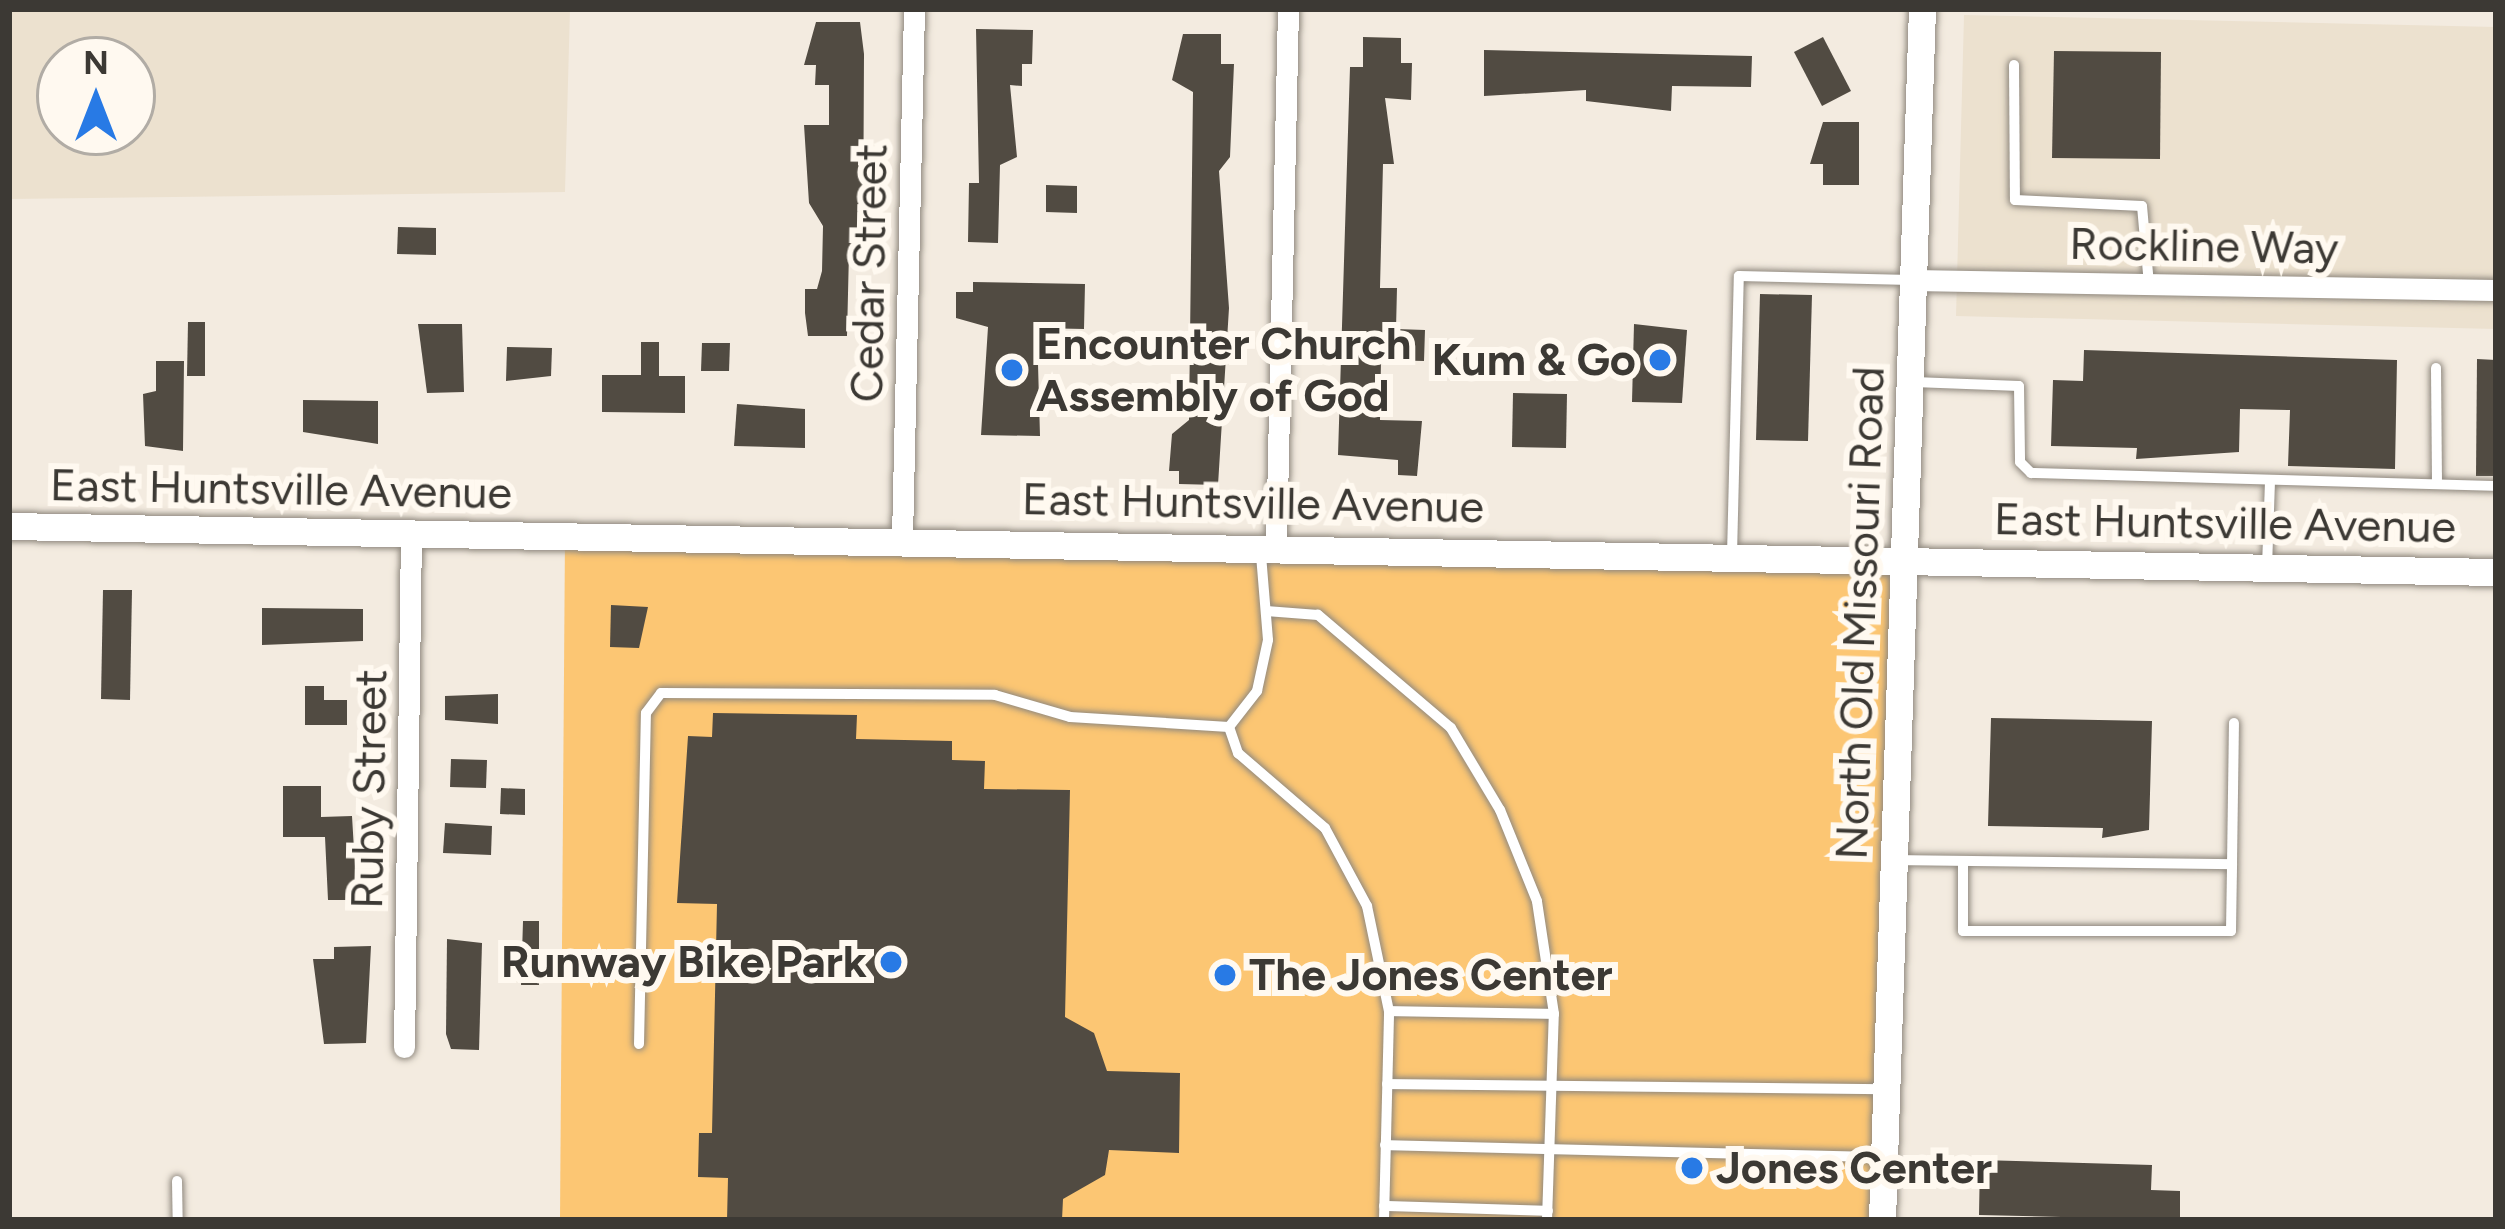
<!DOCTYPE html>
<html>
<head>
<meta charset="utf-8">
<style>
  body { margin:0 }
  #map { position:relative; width:2505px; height:1229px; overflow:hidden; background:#f3ebe0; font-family:Figtree,sans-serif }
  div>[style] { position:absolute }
  .built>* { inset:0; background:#ece1cf }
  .green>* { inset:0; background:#fcc673 }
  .building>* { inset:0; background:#514b42 }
  .roads { filter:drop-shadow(0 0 3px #90897f) drop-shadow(0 0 3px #90897f) }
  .service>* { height:10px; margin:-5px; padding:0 5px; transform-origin:5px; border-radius:5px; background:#fff }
  .minor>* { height:21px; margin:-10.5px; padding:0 10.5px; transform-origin:10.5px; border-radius:10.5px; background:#fff }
  .secondary>* { height:27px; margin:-13.5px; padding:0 13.5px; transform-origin:13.5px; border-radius:13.5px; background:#fff }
  .dots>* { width:33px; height:33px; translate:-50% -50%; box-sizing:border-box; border:6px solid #fff9f0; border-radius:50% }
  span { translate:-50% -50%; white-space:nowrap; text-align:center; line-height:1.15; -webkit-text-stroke:12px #fff9f0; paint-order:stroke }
  .street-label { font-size:45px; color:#3c3934 }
  .poi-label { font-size:45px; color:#3c3934; font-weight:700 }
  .left { translate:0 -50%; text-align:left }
  .right { translate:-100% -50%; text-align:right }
  .frame { position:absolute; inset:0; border:12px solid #3c3934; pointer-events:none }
  .north { position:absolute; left:36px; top:36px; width:120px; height:120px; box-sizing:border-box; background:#fff9f0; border:3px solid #b1aca5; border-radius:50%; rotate:0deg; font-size:33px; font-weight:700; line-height:48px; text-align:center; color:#3c3934 }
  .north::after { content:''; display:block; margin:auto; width:42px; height:54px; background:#287ae5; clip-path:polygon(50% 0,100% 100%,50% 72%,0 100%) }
</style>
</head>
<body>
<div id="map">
  <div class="built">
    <i style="clip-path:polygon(evenodd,9px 9px,570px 9px,565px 192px,9px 199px,9px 9px,60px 60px,132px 60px,132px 132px,60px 132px,60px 60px)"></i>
    <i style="clip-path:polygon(1964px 15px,2496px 27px,2496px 329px,1956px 316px)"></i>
  </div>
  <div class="green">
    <i style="clip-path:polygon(565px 535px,1905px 558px,1882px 1220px,560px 1220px)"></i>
  </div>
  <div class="building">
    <i style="clip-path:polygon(816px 22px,860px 22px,864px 54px,863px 252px,849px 252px,847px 336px,808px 336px,805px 313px,805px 289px,817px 289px,822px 271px,823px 226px,809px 203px,804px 125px,829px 125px,829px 85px,815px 85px,816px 65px,804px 65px)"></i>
    <i style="clip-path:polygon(976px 29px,1033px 30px,1032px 64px,1022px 64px,1022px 86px,1010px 85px,1017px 157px,1000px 165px,998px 243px,968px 242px,969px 183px,979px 183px)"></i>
    <i style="clip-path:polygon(1183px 34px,1221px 34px,1221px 64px,1234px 64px,1230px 157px,1219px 171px,1229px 308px,1218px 485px,1179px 484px,1179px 471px,1169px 471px,1172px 434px,1189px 420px,1193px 92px,1172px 80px)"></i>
    <i style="clip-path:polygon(1363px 37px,1401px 38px,1401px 63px,1412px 63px,1411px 100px,1385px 98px,1394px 164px,1383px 164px,1380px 288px,1397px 288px,1396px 329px,1425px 330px,1424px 361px,1381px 360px,1380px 420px,1422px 421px,1417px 476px,1398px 475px,1398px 460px,1338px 455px,1350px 67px,1363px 67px)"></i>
    <i style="clip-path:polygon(1823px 37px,1851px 91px,1822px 106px,1794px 52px)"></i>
    <i style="clip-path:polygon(1484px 50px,1752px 56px,1751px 87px,1672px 86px,1671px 111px,1586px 101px,1586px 90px,1484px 96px)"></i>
    <i style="clip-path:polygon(2054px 51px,2161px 52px,2160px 159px,2052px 158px)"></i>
    <i style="clip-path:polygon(1823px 122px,1859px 122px,1859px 185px,1823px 185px,1823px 164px,1810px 164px)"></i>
    <i style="clip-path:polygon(1046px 185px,1077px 186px,1077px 213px,1046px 212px)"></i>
    <i style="clip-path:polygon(398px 227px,436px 228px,436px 255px,397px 254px)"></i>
    <i style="clip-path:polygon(973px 282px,1085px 284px,1084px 329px,1037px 328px,1040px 436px,981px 435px,988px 327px,956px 318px,956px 292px,973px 292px)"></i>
    <i style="clip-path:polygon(1760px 294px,1812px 295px,1808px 441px,1756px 440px)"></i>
    <i style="clip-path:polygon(188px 322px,205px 322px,205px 376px,187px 376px)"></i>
    <i style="clip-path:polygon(418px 324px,462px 324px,464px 392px,427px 393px)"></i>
    <i style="clip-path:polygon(1634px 324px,1687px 330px,1682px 403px,1632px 402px)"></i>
    <i style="clip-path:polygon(641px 342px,659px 342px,659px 376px,685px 376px,685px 413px,602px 412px,602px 375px,641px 375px)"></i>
    <i style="clip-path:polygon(702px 343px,730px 343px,729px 371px,701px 371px)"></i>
    <i style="clip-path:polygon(507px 347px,552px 348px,551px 376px,506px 381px)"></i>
    <i style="clip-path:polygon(2084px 350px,2397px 360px,2395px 469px,2288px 466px,2290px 410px,2240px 409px,2239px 452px,2136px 459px,2137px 448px,2051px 446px,2053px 380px,2083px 381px)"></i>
    <i style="clip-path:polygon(2477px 359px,2496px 360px,2496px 476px,2476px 476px)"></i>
    <i style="clip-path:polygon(156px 361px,184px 361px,183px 451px,145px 446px,143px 394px,156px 391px)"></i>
    <i style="clip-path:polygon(1513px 393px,1567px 394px,1566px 448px,1512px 447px)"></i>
    <i style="clip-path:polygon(303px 400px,378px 401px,378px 444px,303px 432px)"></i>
    <i style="clip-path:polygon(737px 404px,805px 409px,805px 448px,734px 446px)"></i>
    <i style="clip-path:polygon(103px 590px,132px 590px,130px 700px,101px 699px)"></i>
    <i style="clip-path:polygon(611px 605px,648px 607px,639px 648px,610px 647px)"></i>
    <i style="clip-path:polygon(262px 608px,363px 609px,363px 641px,262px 645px)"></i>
    <i style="clip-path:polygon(305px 686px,324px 686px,324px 700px,347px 700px,347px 725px,305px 725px)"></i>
    <i style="clip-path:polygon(498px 694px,498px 724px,445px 720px,445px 696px)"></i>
    <i style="clip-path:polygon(713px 713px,857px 715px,856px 739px,952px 741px,952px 760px,985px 761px,984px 789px,1070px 790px,1065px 1017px,1094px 1033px,1107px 1071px,1180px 1073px,1179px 1153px,1109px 1150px,1105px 1175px,1063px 1199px,1062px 1220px,727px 1220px,728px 1178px,698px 1177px,699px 1133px,712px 1133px,717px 904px,677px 903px,688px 736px,712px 737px)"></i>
    <i style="clip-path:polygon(1991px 718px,2152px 721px,2149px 830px,2102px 838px,2103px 828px,1988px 826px)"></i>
    <i style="clip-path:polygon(451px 759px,487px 760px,486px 788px,450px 787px)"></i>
    <i style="clip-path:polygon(283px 786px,321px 786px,321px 817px,352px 816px,357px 900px,328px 900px,325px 837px,283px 837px)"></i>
    <i style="clip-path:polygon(501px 788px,525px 789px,525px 815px,500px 814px)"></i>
    <i style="clip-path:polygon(445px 823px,492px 826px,491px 855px,443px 853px)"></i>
    <i style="clip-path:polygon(523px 921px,539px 921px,539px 985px,521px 985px)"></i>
    <i style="clip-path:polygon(447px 939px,482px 943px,479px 1050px,451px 1049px,446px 1034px)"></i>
    <i style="clip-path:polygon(371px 946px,366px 1043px,324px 1044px,313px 959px,334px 959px,334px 947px)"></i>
    <i style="clip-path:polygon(1980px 1160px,2152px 1165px,2151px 1190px,2180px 1191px,2180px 1220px,1979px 1215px)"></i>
  </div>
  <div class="roads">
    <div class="service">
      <i style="left:2014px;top:65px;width:135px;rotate:89.6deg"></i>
      <i style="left:2015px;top:200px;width:127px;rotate:2.7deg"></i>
      <i style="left:2142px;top:206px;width:78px;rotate:84.9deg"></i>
      <i style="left:2436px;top:368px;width:116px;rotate:89.5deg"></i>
      <i style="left:1914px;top:382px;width:105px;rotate:2.2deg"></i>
      <i style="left:2019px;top:386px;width:76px;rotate:89.2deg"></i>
      <i style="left:2020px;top:462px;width:16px;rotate:45deg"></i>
      <i style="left:2031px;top:473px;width:465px;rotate:1.6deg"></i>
      <i style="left:1732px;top:555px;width:279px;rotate:-88.6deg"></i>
      <i style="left:1739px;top:276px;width:172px;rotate:1.3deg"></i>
      <i style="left:2267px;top:567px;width:86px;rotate:-88deg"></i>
      <i style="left:1229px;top:727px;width:28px;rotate:71deg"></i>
      <i style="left:1238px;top:753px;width:115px;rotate:40.8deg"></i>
      <i style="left:1325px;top:828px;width:89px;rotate:61.7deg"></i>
      <i style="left:1367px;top:906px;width:107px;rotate:78.2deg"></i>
      <i style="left:1389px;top:1011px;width:165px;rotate:1deg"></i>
      <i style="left:1554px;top:1014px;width:114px;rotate:-98.6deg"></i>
      <i style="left:1537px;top:901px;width:98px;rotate:-112.1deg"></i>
      <i style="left:1500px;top:810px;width:96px;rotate:-120.9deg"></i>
      <i style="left:1451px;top:728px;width:175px;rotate:-139.6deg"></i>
      <i style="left:1318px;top:615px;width:52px;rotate:-175.6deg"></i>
      <i style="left:1896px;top:860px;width:336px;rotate:0.7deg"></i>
      <i style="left:2232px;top:864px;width:141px;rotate:-89.2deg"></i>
      <i style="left:1963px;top:861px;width:70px;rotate:90deg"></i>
      <i style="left:1963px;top:931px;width:268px"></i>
      <i style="left:2231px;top:931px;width:67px;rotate:-89.1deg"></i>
      <i style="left:639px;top:1044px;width:331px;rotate:-88.8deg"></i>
      <i style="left:646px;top:713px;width:25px;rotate:-53deg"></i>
      <i style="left:661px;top:693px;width:334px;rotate:0.3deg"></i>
      <i style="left:995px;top:695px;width:78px;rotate:16.3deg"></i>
      <i style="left:1070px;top:717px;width:159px;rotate:3.6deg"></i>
      <i style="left:1229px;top:727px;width:46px;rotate:-52.1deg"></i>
      <i style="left:1257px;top:691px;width:52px;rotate:-77.8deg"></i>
      <i style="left:1268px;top:640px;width:86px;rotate:-94.7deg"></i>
      <i style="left:1387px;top:1084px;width:495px;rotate:0.6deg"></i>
      <i style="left:1385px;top:1145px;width:495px;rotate:1.4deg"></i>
      <i style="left:177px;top:1181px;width:39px;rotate:89deg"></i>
      <i style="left:1384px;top:1206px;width:164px;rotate:1.7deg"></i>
      <i style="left:1384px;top:1220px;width:209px;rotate:-88.6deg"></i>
      <i style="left:1547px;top:1220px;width:206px;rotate:-88.1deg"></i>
    </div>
    <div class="minor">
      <i style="left:1913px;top:280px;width:581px;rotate:0.99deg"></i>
      <i style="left:902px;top:538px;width:529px;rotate:-88.7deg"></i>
      <i style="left:1276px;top:546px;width:537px;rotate:-88.72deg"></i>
      <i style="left:404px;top:1047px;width:516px;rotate:-89.22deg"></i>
    </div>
    <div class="secondary">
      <i style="left:9px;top:526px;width:2487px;rotate:1.06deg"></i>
      <i style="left:1882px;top:1220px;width:1212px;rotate:-88.11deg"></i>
    </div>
  </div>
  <div class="dots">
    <i style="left:1660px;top:360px;background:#287ae5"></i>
    <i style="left:1012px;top:370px;background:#287ae5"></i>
    <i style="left:891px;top:962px;background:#287ae5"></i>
    <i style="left:1225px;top:975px;background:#287ae5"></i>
    <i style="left:1692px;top:1168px;background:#287ae5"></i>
  </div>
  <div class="street-label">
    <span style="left:2204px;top:246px;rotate:1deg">Rockline Way</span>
    <span style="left:869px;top:273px;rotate:-89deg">Cedar Street</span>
    <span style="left:281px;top:489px;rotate:1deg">East Huntsville Avenue</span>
    <span style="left:1253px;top:503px;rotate:1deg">East Huntsville Avenue</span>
    <span style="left:2225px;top:523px;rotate:1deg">East Huntsville Avenue</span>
    <span style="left:1860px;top:613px;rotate:-88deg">North Old Missouri Road</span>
    <span style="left:369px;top:789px;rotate:-89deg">Ruby Street</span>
  </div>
  <div class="poi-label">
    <span class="left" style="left:1036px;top:370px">Encounter Church<br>Assembly of God</span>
    <span class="right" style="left:1636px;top:360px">Kum &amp; Go</span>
    <span class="right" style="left:867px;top:962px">Runway Bike Park</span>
    <span class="left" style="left:1249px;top:975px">The Jones Center</span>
    <span class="left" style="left:1716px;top:1168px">Jones Center</span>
  </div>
  <div class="frame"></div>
  <div class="north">N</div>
</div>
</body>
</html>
